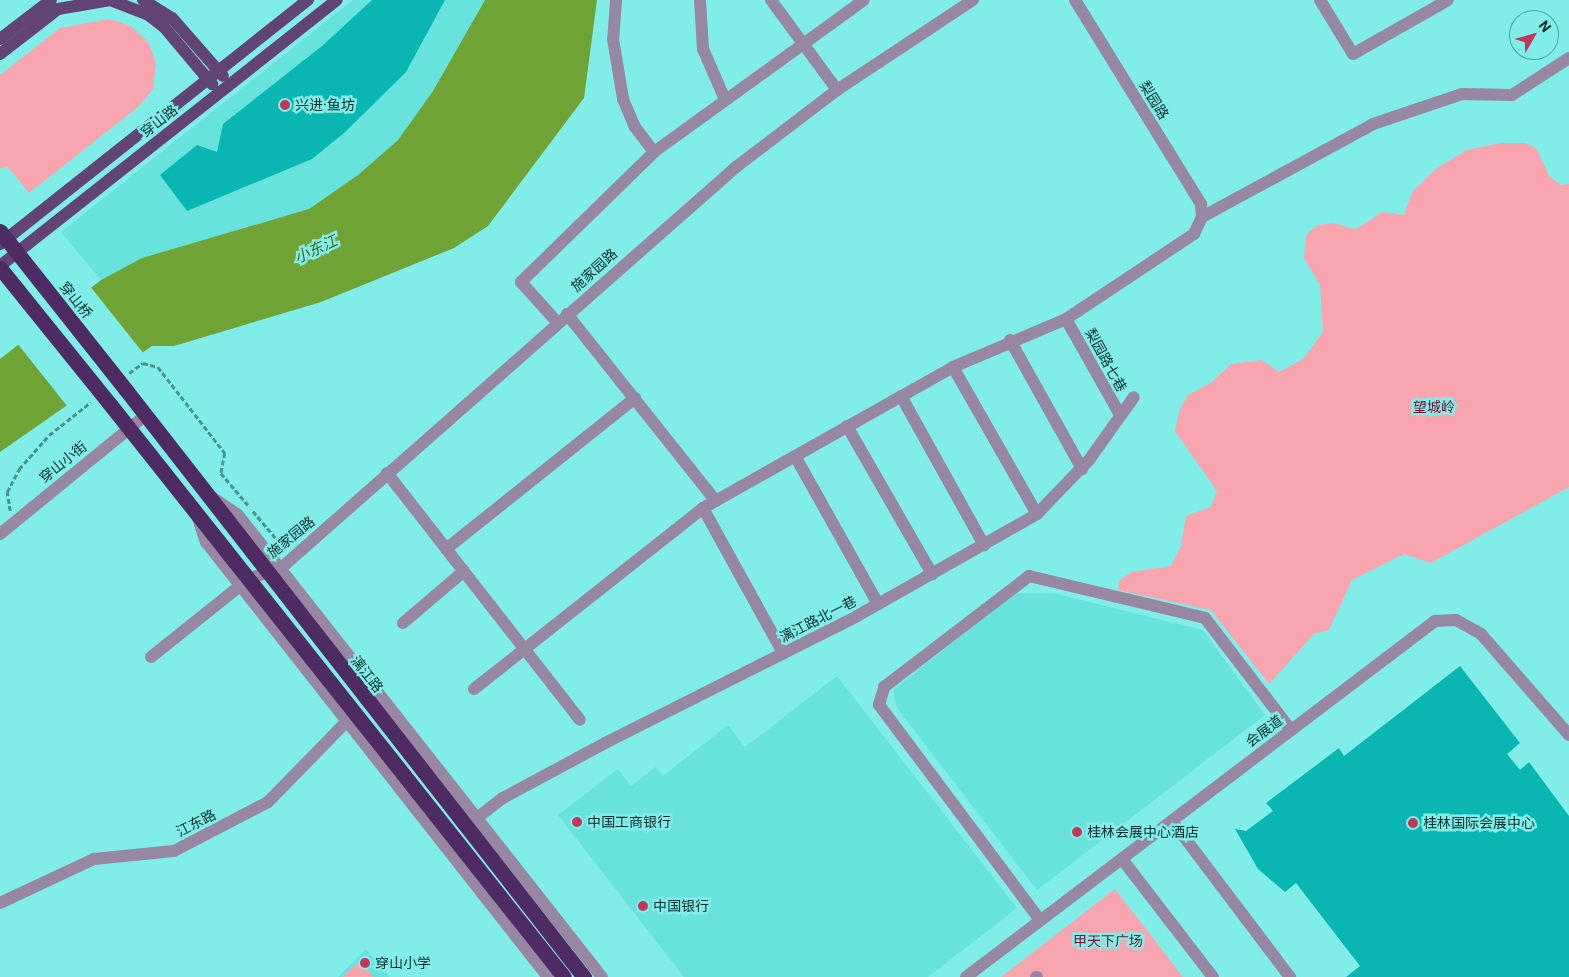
<!DOCTYPE html>
<html>
<head>
<meta charset="utf-8">
<style>
  body { margin:0 }
  #map { position:relative; width:1569px; height:977px; overflow:hidden; background:#80ede8; font-family:Roboto,"Noto Sans SC",sans-serif }
  div>[style] { position:absolute }
  .built>* { inset:0; background:#67e2dd }
  .green>* { inset:0; background:#f9a5b0 }
  .water>* { inset:0; background:#6fa336 }
  .pier>* { inset:0; background:#80ede8 }
  .building>* { inset:0; background:#09b6b1 }
  .path>* { height:2.5px; margin-top:-1.25px; transform-origin:0; background:repeating-linear-gradient(90deg,#489390 0 5px,transparent 0 7.5px) }
  .minor>* { height:12px; margin:-6px; padding:0 6px; transform-origin:6px; border-radius:6px; background:#9787a3 }
  .major>* { height:12px; margin:-6px; padding:0 6px; transform-origin:6px; border-radius:6px; background:#624375 }
  .highway>* { height:15px; margin:-7.5px; padding:0 7.5px; transform-origin:7.5px; border-radius:7.5px; background:#4e2b64 }
  .highway-bridge>* { height:15px; margin:-7.5px; padding:0 7.5px; transform-origin:7.5px; border-radius:7.5px; background:#4e2b64 }
  .dots>* { width:14px; height:14px; translate:-50% -50%; box-sizing:border-box; border:2px solid #80ede8; border-radius:50% }
  span { translate:-50% -50%; white-space:nowrap; text-align:center; line-height:1.15; -webkit-text-stroke:5px #80ede8; paint-order:stroke }
  .street-label { font-size:14px; color:#082d2c }
  .poi-label { font-size:14px; color:#082d2c }
  .left { translate:0 -50%; text-align:left }
  .park-label { font-size:14px; color:#7d0d2f }
  .water-label { font-size:15px; color:#41631b; font-style:italic }
  .north { position:absolute; left:1509px; top:10px; width:50px; height:50px; box-sizing:border-box; background:#80ede8; border:1px solid #50a09d; border-radius:50%; rotate:52deg; font-size:14px; font-weight:700; line-height:20px; text-align:center; color:#082d2c }
  .north::after { content:''; display:block; margin:auto; width:18px; height:22px; background:#c53558; clip-path:polygon(50% 0,100% 100%,50% 72%,0 100%) }
</style>
</head>
<body>
<div id="map">
  <div class="built">
    <i style="clip-path:polygon(353px 0,485px 0,433px 91px,398px 140px,358px 175px,309px 209px,142px 258px,101px 280px,61px 232px)"></i>
    <i style="clip-path:polygon(1015px 593px,1053px 593px,1203px 630px,1265px 715px,1037px 890px,897px 708px,893px 690px)"></i>
    <i style="clip-path:polygon(837px 676px,1017px 908px,928px 977px,684px 977px,558px 815px,618px 769px,631px 786px,656px 767px,663px 776px,728px 725px,745px 747px)"></i>
    <i style="clip-path:polygon(366px 949px,390px 977px,338px 977px)"></i>
  </div>
  <div class="green">
    <i style="clip-path:polygon(109px 19px,131px 26px,149px 43px,156px 64px,153px 89px,138px 107px,29px 193px,8px 167px,0 168px,0 75px,60px 28px)"></i>
    <i style="clip-path:polygon(1500px 143px,1526px 143px,1537px 149px,1549px 176px,1561px 185px,1569px 184px,1569px 487px,1431px 563px,1404px 554px,1352px 580px,1329px 630px,1314px 634px,1269px 684px,1211px 610px,1118px 590px,1119px 581px,1131px 572px,1171px 566px,1181px 546px,1186px 516px,1211px 507px,1217px 491px,1175px 431px,1180px 409px,1188px 395px,1212px 382px,1231px 364px,1262px 360px,1279px 372px,1303px 359px,1323px 332px,1320px 285px,1304px 258px,1306px 235px,1317px 225px,1333px 223px,1356px 229px,1382px 212px,1404px 215px,1412px 192px,1437px 168px,1467px 150px)"></i>
    <i style="clip-path:polygon(1115px 889px,1183px 977px,1001px 977px)"></i>
    <i style="clip-path:polygon(360px 961px,374px 977px,342px 977px)"></i>
  </div>
  <div class="water">
    <i style="clip-path:polygon(485px 0,597px 0,584px 98px,488px 226px,454px 248px,321px 302px,174px 346px,152px 346px,0 452px,0 359px,101px 280px,142px 258px,309px 209px,358px 175px,398px 140px,433px 91px)"></i>
  </div>
  <div class="pier">
    <i style="clip-path:polygon(89px 285px,144px 354px,67px 406px,17px 343px)"></i>
  </div>
  <div class="building">
    <i style="clip-path:polygon(372px 0,445px 0,406px 72px,344px 133px,312px 159px,187px 211px,160px 175px,197px 145px,217px 152px,223px 124px,322px 46px)"></i>
    <i style="clip-path:polygon(1460px 666px,1520px 743px,1507px 754px,1520px 770px,1529px 762px,1569px 816px,1569px 977px,1346px 977px,1360px 966px,1296px 883px,1285px 892px,1258px 869px,1235px 829px,1246px 831px,1273px 811px,1266px 803px,1339px 748px,1344px 756px)"></i>
  </div>
  <div class="path">
    <i style="left:129px;top:373px;width:17px;rotate:-36deg"></i>
    <i style="left:143px;top:363px;width:16px;rotate:15deg"></i>
    <i style="left:158px;top:367px;width:109px;rotate:52.1deg"></i>
    <i style="left:225px;top:453px;width:20px;rotate:101deg"></i>
    <i style="left:221px;top:473px;width:42px;rotate:49.8deg"></i>
    <i style="left:10px;top:511px;width:19px;rotate:-99deg"></i>
    <i style="left:7px;top:492px;width:26px;rotate:-62deg"></i>
    <i style="left:19px;top:469px;width:45px;rotate:-48.6deg"></i>
    <i style="left:49px;top:435px;width:53px;rotate:-38.2deg"></i>
    <i style="left:253px;top:511px;width:50px;rotate:49.9deg"></i>
  </div>
  <div class="minor">
    <i style="left:616px;top:0;width:39px;rotate:94deg"></i>
    <i style="left:613px;top:39px;width:61px;rotate:80.5deg"></i>
    <i style="left:623px;top:99px;width:30px;rotate:67deg"></i>
    <i style="left:635px;top:127px;width:31px;rotate:53deg"></i>
    <i style="left:700px;top:0;width:49px;rotate:86.5deg"></i>
    <i style="left:703px;top:49px;width:52px;rotate:66.4deg"></i>
    <i style="left:771px;top:0;width:112px;rotate:53.7deg"></i>
    <i style="left:1075px;top:0;width:240px;rotate:58.3deg"></i>
    <i style="left:1201px;top:204px;width:13px;rotate:86deg"></i>
    <i style="left:1320px;top:0;width:63px;rotate:58.6deg"></i>
    <i style="left:1353px;top:54px;width:109px;rotate:-29.6deg"></i>
    <i style="left:567px;top:314px;width:239px;rotate:51.5deg"></i>
    <i style="left:1066px;top:319px;width:110px;rotate:60.6deg"></i>
    <i style="left:557px;top:322px;width:54px;rotate:-132deg"></i>
    <i style="left:521px;top:282px;width:186px;rotate:-44.3deg"></i>
    <i style="left:654px;top:152px;width:259px;rotate:-35.9deg"></i>
    <i style="left:1010px;top:340px;width:148px;rotate:60.8deg"></i>
    <i style="left:953px;top:367px;width:169px;rotate:60.3deg"></i>
    <i style="left:901px;top:396px;width:171px;rotate:60.9deg"></i>
    <i style="left:847px;top:426px;width:171px;rotate:60.1deg"></i>
    <i style="left:795px;top:456px;width:170px;rotate:60.7deg"></i>
    <i style="left:387px;top:473px;width:313px;rotate:52deg"></i>
    <i style="left:213px;top:498px;width:30px;rotate:34deg"></i>
    <i style="left:238px;top:515px;width:588px;rotate:51.77deg"></i>
    <i style="left:703px;top:508px;width:166px;rotate:61.1deg"></i>
    <i style="left:198px;top:518px;width:25px;rotate:72deg"></i>
    <i style="left:206px;top:542px;width:553px;rotate:51.83deg"></i>
    <i style="left:0;top:534px;width:188px;rotate:-39.2deg"></i>
    <i style="left:446px;top:549px;width:242px;rotate:-38.6deg"></i>
    <i style="left:403px;top:623px;width:80px;rotate:-40.4deg"></i>
    <i style="left:151px;top:657px;width:127px;rotate:-38.6deg"></i>
    <i style="left:250px;top:578px;width:31px;rotate:-17deg"></i>
    <i style="left:280px;top:569px;width:608px;rotate:-41.4deg"></i>
    <i style="left:736px;top:167px;width:127px;rotate:-37.3deg"></i>
    <i style="left:837px;top:90px;width:163px;rotate:-33.5deg"></i>
    <i style="left:474px;top:689px;width:292px;rotate:-38.3deg"></i>
    <i style="left:703px;top:508px;width:287px;rotate:-29.4deg"></i>
    <i style="left:953px;top:367px;width:123px;rotate:-23deg"></i>
    <i style="left:1066px;top:319px;width:154px;rotate:-33.6deg"></i>
    <i style="left:1194px;top:234px;width:19px;rotate:-65deg"></i>
    <i style="left:1202px;top:217px;width:195px;rotate:-28.5deg"></i>
    <i style="left:1373px;top:124px;width:94px;rotate:-18.6deg"></i>
    <i style="left:1462px;top:94px;width:50px;rotate:1.1deg"></i>
    <i style="left:1512px;top:95px;width:68px;rotate:-33deg"></i>
    <i style="left:477px;top:818px;width:33px;rotate:-38deg"></i>
    <i style="left:503px;top:798px;width:116px;rotate:-28.3deg"></i>
    <i style="left:605px;top:743px;width:282px;rotate:-26.7deg"></i>
    <i style="left:857px;top:616px;width:207px;rotate:-29.5deg"></i>
    <i style="left:1037px;top:514px;width:75px;rotate:-46.1deg"></i>
    <i style="left:1089px;top:460px;width:77px;rotate:-54.5deg"></i>
    <i style="left:1172px;top:821px;width:196px;rotate:52.9deg"></i>
    <i style="left:1122px;top:859px;width:149px;rotate:52.4deg"></i>
    <i style="left:0;top:903px;width:104px;rotate:-25.1deg"></i>
    <i style="left:94px;top:859px;width:80px;rotate:-5.7deg"></i>
    <i style="left:174px;top:851px;width:106px;rotate:-27.5deg"></i>
    <i style="left:268px;top:802px;width:113px;rotate:-45.7deg"></i>
    <i style="left:1040px;top:920px;width:269px;rotate:-126.8deg"></i>
    <i style="left:879px;top:705px;width:19px;rotate:-74deg"></i>
    <i style="left:884px;top:687px;width:183px;rotate:-37.4deg"></i>
    <i style="left:1029px;top:576px;width:181px;rotate:13.4deg"></i>
    <i style="left:1205px;top:618px;width:141px;rotate:52.5deg"></i>
    <i style="left:966px;top:977px;width:589px;rotate:-37.2deg"></i>
    <i style="left:1435px;top:621px;width:21px;rotate:-3deg"></i>
    <i style="left:1456px;top:620px;width:29px;rotate:29deg"></i>
    <i style="left:1481px;top:634px;width:134px;rotate:48.9deg"></i>
    <i style="left:1036px;top:977px;width:1px"></i>
  </div>
  <div class="major">
    <i style="left:143px;top:0;width:34px;rotate:32deg"></i>
    <i style="left:172px;top:18px;width:77px;rotate:48.7deg"></i>
    <i style="left:0;top:39px;width:64px;rotate:-37.4deg"></i>
    <i style="left:0;top:54px;width:73px;rotate:-37.8deg"></i>
    <i style="left:58px;top:9px;width:53px;rotate:-9.8deg"></i>
    <i style="left:110px;top:0;width:40px;rotate:21deg"></i>
    <i style="left:147px;top:14px;width:21px;rotate:37deg"></i>
    <i style="left:164px;top:27px;width:75px;rotate:49.9deg"></i>
    <i style="left:0;top:244px;width:393px;rotate:-38.4deg"></i>
    <i style="left:0;top:266px;width:429px;rotate:-38.3deg"></i>
  </div>
  <div class="highway">
    <i style="left:126px;top:390px;width:745px;rotate:52.04deg"></i>
    <i style="left:109px;top:403px;width:732px;rotate:51.6deg"></i>
  </div>
  <div class="highway-bridge">
    <i style="left:0;top:231px;width:203px;rotate:51.6deg"></i>
    <i style="left:0;top:268px;width:174px;rotate:51.1deg"></i>
  </div>
  <div class="dots">
    <i style="left:285px;top:105px;background:#c53558"></i>
    <i style="left:577px;top:822px;background:#c53558"></i>
    <i style="left:1413px;top:823px;background:#c53558"></i>
    <i style="left:1077px;top:832px;background:#c53558"></i>
    <i style="left:643px;top:906px;background:#c53558"></i>
    <i style="left:365px;top:963px;background:#c53558"></i>
  </div>
  <div class="street-label">
    <span style="left:1154px;top:100px;rotate:58deg">梨园路</span>
    <span style="left:159px;top:121px;rotate:-38deg">穿山路</span>
    <span style="left:594px;top:270px;rotate:-42deg">施家园路</span>
    <span style="left:76px;top:300px;rotate:51deg">穿山桥</span>
    <span style="left:1106px;top:360px;rotate:61deg">梨园路七巷</span>
    <span style="left:63px;top:462px;rotate:-39deg">穿山小街</span>
    <span style="left:291px;top:537px;rotate:-39deg">施家园路</span>
    <span style="left:818px;top:619px;rotate:-27deg">漓江路北一巷</span>
    <span style="left:367px;top:674px;rotate:52deg">漓江路</span>
    <span style="left:1264px;top:731px;rotate:-37deg">会展道</span>
    <span style="left:196px;top:823px;rotate:-27deg">江东路</span>
  </div>
  <div class="poi-label">
    <span class="left" style="left:295px;top:105px">兴进·鱼坊</span>
    <span class="left" style="left:587px;top:822px">中国工商银行</span>
    <span class="left" style="left:1423px;top:823px">桂林国际会展中心</span>
    <span class="left" style="left:1087px;top:832px">桂林会展中心酒店</span>
    <span class="left" style="left:653px;top:906px">中国银行</span>
    <span class="left" style="left:375px;top:963px">穿山小学</span>
  </div>
  <div class="park-label">
    <span style="left:1434px;top:407px">望城岭</span>
    <span style="left:1108px;top:941px">甲天下广场</span>
  </div>
  <div class="water-label">
    <span style="left:316px;top:250px;rotate:-25deg">小东江</span>
  </div>
  <div class="north">N</div>
</div>
</body>
</html>
